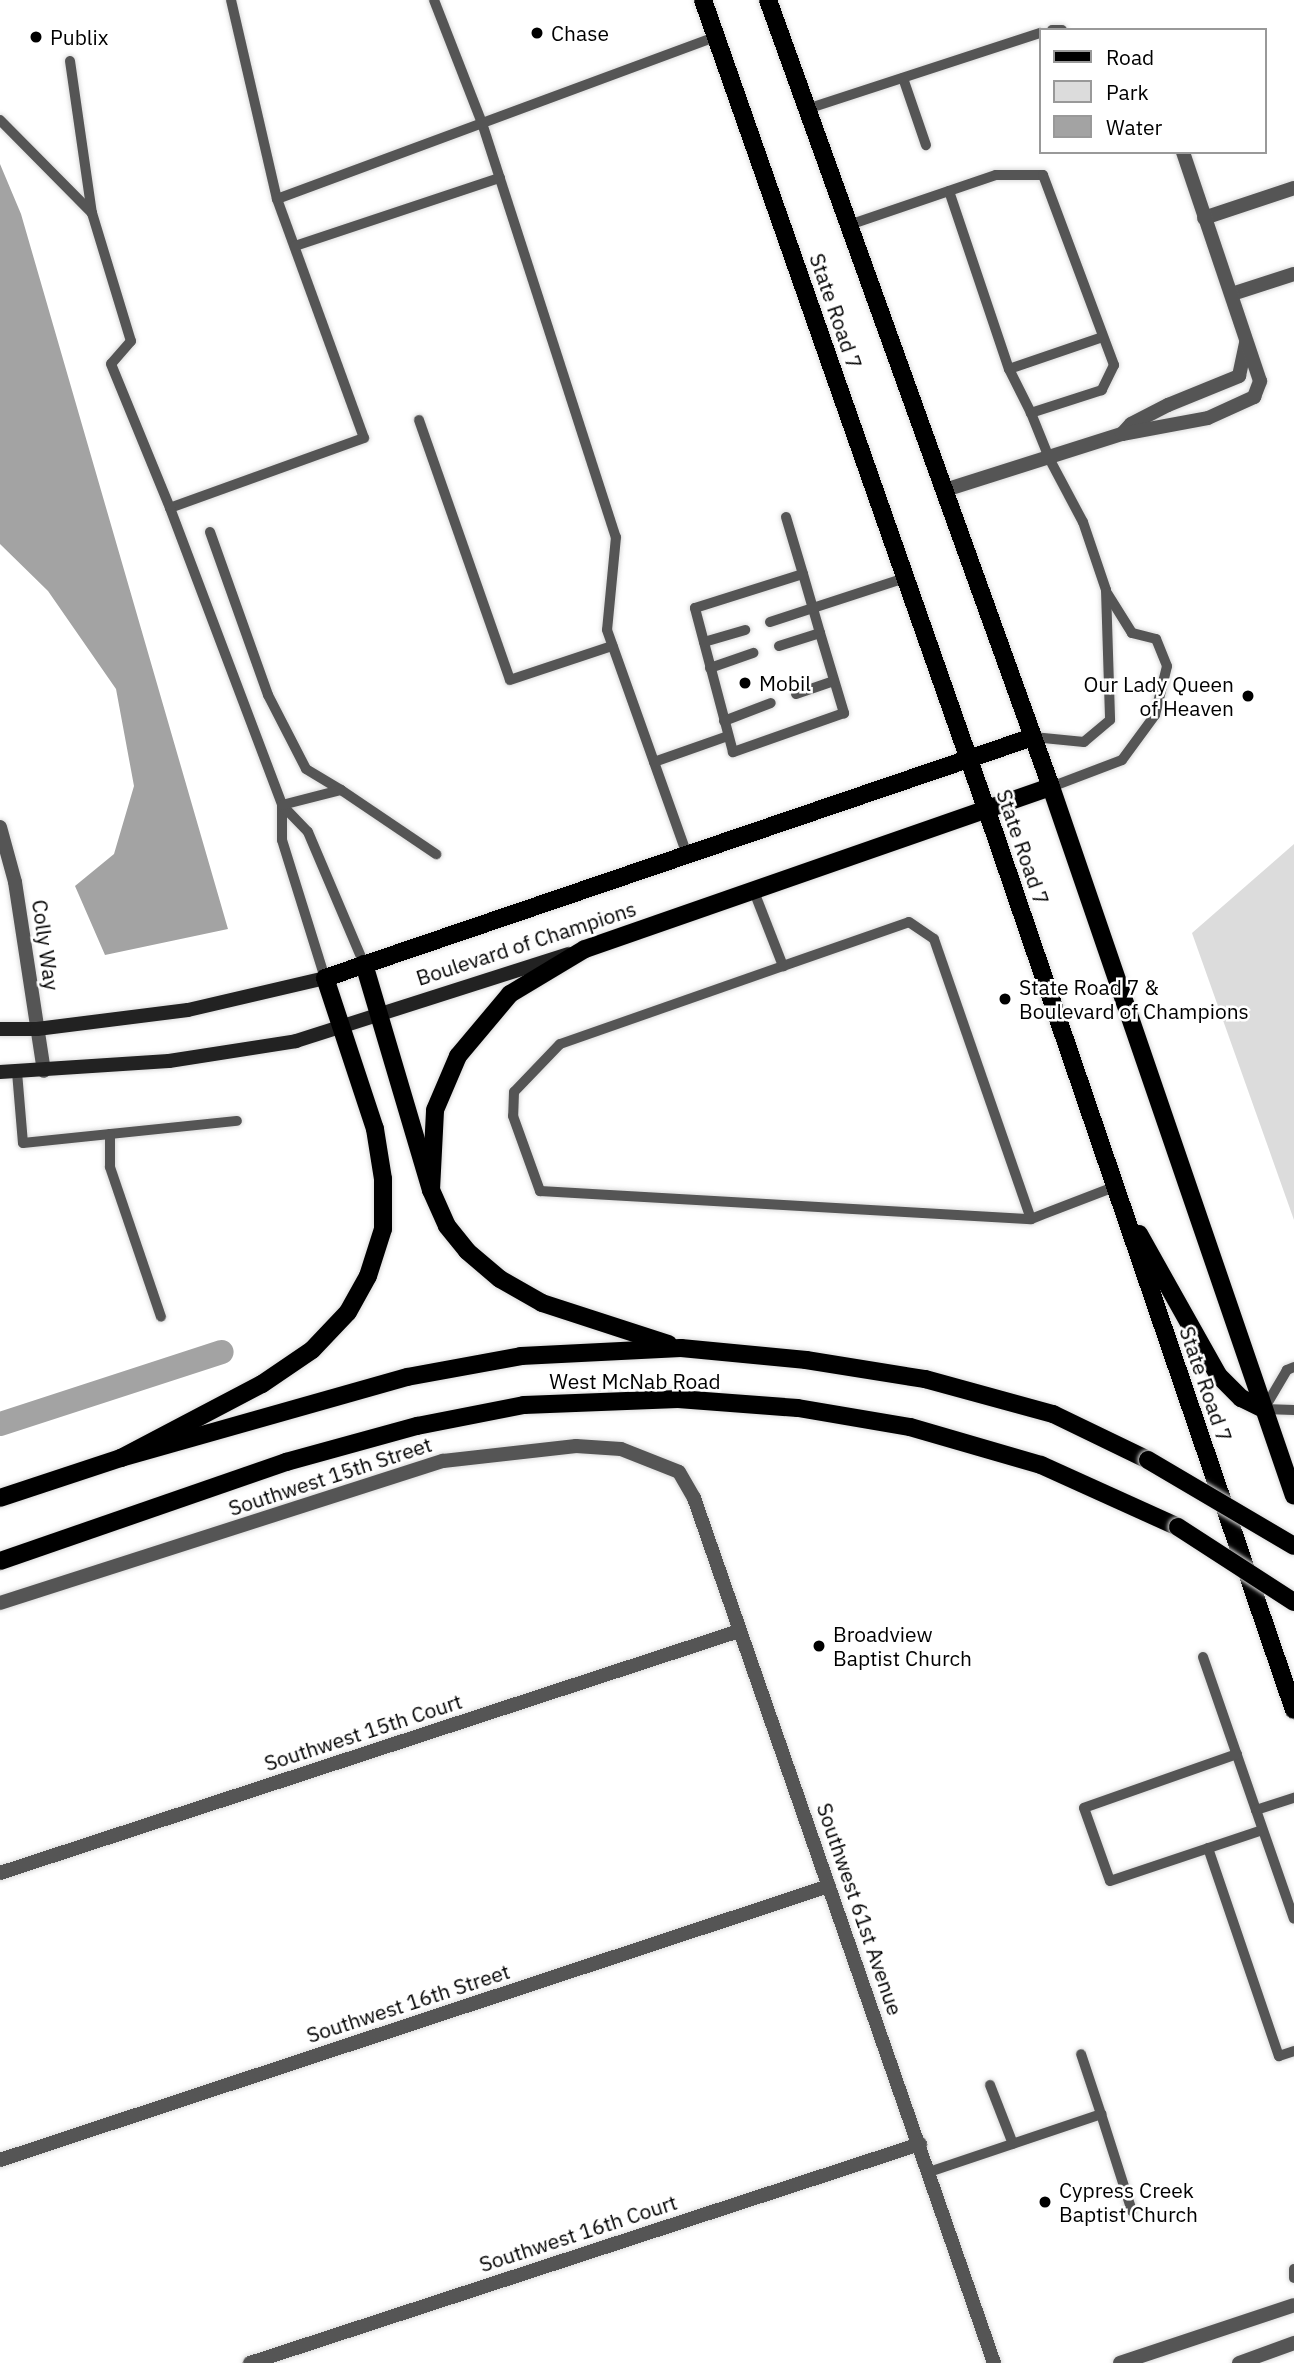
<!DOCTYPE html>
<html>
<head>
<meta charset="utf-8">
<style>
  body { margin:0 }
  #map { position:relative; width:1294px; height:2363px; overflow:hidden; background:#fff; font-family:"IBM Plex Sans",sans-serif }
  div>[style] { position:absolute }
  .green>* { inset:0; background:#dcdcdc }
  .water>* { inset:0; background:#a3a3a3 }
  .canal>* { height:24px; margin:-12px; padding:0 12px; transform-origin:12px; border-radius:12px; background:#a3a3a3 }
  .roads { filter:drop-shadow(0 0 2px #dbdbdb) drop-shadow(0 0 2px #dbdbdb) }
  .lane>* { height:10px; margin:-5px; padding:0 5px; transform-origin:5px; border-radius:5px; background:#555 }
  .street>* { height:14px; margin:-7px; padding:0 7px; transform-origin:7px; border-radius:7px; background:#555 }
  .secondary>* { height:14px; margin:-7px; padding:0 7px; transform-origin:7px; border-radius:7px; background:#222 }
  .primary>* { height:18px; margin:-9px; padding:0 9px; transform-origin:9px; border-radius:9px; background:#000 }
  .bridges { filter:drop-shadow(0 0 2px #dbdbdb) drop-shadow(0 0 2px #dbdbdb) }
  .primary-bridge>* { height:18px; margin:-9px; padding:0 9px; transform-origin:9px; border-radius:9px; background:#000 }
  .dots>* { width:19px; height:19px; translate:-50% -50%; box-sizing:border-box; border:4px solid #fff; border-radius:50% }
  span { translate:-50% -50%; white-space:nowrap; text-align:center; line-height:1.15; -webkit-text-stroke:5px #fff; paint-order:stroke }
  .poi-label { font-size:21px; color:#000 }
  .left { translate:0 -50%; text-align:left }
  .right { translate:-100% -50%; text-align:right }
  .street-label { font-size:21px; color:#000 }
  .legend { position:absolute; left:1039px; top:28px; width:228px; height:126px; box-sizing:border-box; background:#fff; border:2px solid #999; margin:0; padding:9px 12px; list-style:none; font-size:21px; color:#000 }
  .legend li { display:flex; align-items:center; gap:14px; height:35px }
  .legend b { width:35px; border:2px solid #999 }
</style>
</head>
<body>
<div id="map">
  <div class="green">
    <i style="clip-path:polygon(1294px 844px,1294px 1220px,1192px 933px)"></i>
  </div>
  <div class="water">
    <i style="clip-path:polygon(0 164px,21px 214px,228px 929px,105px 955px,75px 886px,114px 854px,134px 786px,116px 689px,48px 591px,0 544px)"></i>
  </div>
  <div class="canal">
    <i style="left:0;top:1424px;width:233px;rotate:-18deg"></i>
  </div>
  <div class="roads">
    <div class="lane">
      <i style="left:231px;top:0;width:204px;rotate:77deg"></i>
      <i style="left:277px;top:199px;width:254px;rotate:70deg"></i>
      <i style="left:364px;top:438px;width:206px;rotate:160.2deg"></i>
      <i style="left:170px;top:508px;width:317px;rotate:69.3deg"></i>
      <i style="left:282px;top:805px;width:35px;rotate:90deg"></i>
      <i style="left:282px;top:840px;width:145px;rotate:72.7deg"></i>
      <i style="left:434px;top:0;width:132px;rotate:68.7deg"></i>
      <i style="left:482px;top:123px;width:435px;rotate:72.1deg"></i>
      <i style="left:616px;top:537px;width:93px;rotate:95.5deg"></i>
      <i style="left:607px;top:630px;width:241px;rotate:70.4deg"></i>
      <i style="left:1052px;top:30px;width:10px"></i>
      <i style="left:70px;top:61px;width:154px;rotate:81.8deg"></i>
      <i style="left:903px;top:78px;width:71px;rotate:71.1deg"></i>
      <i style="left:807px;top:109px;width:245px;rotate:-18.1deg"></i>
      <i style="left:0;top:120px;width:131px;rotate:45.3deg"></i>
      <i style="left:92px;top:213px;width:134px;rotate:73.1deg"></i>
      <i style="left:131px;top:341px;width:30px;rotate:131deg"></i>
      <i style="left:111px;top:364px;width:156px;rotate:67.7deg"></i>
      <i style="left:949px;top:191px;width:188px;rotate:71.4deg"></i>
      <i style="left:1009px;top:369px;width:49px;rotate:63.4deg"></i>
      <i style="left:277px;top:199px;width:468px;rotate:-20.3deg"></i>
      <i style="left:849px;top:225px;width:155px;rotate:-18.8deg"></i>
      <i style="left:996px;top:175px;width:47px"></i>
      <i style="left:1043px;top:175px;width:203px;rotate:69.5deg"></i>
      <i style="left:1114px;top:365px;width:28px;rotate:116deg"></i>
      <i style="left:1102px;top:390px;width:75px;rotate:162.1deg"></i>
      <i style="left:1031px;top:413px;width:51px;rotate:68deg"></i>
      <i style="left:1050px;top:460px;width:70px;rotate:62deg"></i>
      <i style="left:1083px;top:522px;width:72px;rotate:71.3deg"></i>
      <i style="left:1106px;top:590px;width:130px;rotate:88.2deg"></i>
      <i style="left:1110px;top:720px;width:34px;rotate:140deg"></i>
      <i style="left:1084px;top:742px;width:51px;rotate:-174.4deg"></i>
      <i style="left:295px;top:246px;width:216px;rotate:-18.4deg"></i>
      <i style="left:1009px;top:369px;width:99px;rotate:-18.8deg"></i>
      <i style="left:419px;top:420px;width:275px;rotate:70.7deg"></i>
      <i style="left:510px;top:680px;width:108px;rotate:-18.4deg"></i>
      <i style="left:786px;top:517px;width:59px;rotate:73.4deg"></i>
      <i style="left:803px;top:574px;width:61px;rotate:73.9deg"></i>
      <i style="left:820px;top:633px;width:84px;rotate:73.3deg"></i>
      <i style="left:844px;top:713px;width:118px;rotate:160.6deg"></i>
      <i style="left:733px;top:752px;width:149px;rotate:-104.8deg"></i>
      <i style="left:695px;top:608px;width:113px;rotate:-17.5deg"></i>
      <i style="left:210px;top:532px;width:173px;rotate:70.4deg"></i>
      <i style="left:268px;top:695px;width:83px;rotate:62.8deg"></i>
      <i style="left:306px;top:769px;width:41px;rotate:31deg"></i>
      <i style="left:770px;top:622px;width:142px;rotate:-18.1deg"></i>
      <i style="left:704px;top:642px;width:43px;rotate:-16.3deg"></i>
      <i style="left:779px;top:646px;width:43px;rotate:-17.6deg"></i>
      <i style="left:710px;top:668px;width:46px;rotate:-19.2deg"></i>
      <i style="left:796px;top:694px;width:40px;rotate:-18.9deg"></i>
      <i style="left:724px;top:721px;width:50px;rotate:-21deg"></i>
      <i style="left:654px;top:762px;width:78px;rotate:-19.4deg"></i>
      <i style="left:1051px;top:787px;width:76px;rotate:-20.8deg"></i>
      <i style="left:1122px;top:760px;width:56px;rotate:-53.7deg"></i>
      <i style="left:1155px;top:715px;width:50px;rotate:-76.2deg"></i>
      <i style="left:1167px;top:666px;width:29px;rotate:-112deg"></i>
      <i style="left:1156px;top:639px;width:25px;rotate:-166deg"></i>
      <i style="left:1132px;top:633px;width:47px;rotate:-122deg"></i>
      <i style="left:282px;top:805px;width:37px;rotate:46deg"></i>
      <i style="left:308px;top:832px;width:143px;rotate:67deg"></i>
      <i style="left:282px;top:805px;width:61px;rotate:-14.3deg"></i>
      <i style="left:341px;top:790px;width:115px;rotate:34deg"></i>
      <i style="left:753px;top:889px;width:83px;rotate:68.7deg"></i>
      <i style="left:783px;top:966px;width:236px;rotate:160.7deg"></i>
      <i style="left:560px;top:1044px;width:66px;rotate:133.8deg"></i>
      <i style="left:514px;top:1092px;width:24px;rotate:92deg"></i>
      <i style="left:513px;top:1116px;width:80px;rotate:70.2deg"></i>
      <i style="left:540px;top:1191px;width:492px;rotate:3.3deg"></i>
      <i style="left:1031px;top:1219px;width:89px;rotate:-21.1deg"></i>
      <i style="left:783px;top:966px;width:133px;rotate:-19.2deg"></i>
      <i style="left:909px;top:922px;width:30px;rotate:34deg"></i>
      <i style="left:934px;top:939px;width:296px;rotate:70.9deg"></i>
      <i style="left:17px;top:1072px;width:71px;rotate:85.2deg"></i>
      <i style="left:23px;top:1143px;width:215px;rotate:-5.9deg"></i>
      <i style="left:110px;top:1134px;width:33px;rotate:90deg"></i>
      <i style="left:110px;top:1167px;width:158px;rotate:71.2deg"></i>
      <i style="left:1294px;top:1367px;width:8px;rotate:157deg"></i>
      <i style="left:1287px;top:1370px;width:45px;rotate:120.5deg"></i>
      <i style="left:1264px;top:1409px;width:30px;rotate:2deg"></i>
      <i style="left:1203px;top:1657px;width:162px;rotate:70.9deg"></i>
      <i style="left:1256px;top:1810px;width:40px;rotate:-18deg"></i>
      <i style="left:1237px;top:1754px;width:162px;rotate:160.6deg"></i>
      <i style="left:1084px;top:1808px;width:77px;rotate:70.4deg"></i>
      <i style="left:1110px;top:1881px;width:160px;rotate:-18.5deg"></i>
      <i style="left:1256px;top:1810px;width:115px;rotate:70.8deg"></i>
      <i style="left:1208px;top:1848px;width:220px;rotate:71.2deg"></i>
      <i style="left:1279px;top:2056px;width:16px;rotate:-18deg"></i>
      <i style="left:990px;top:2085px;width:63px;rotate:68.7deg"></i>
      <i style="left:1101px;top:2114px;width:102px;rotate:72.3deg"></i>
      <i style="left:929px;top:2172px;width:182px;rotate:-18.6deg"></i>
      <i style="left:1101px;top:2114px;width:63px;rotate:-108.4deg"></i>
      <i style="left:1294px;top:2269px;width:9px;rotate:90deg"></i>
    </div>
    <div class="street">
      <i style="left:1204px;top:218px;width:95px;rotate:-18.4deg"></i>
      <i style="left:1232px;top:294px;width:65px;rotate:-17.9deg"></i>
      <i style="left:1122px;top:434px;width:13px;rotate:-48deg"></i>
      <i style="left:1131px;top:424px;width:42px;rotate:-27.2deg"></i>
      <i style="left:1168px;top:405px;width:77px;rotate:-22.2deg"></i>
      <i style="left:1239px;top:376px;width:34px;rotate:-78deg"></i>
      <i style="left:945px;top:490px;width:186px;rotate:-17.6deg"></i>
      <i style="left:1122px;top:434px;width:87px;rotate:-10.5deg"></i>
      <i style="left:1208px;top:418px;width:51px;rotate:-24.5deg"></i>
      <i style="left:1254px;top:397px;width:17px;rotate:-69deg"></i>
      <i style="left:1260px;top:381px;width:242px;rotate:-108.6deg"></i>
      <i style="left:0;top:827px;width:57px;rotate:74.7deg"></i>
      <i style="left:15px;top:882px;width:191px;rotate:81.3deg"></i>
      <i style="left:0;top:1603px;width:465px;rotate:-17.8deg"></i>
      <i style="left:443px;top:1461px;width:134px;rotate:-6.4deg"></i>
      <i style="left:576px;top:1446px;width:45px;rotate:3.8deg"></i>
      <i style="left:621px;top:1449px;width:62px;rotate:21.6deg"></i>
      <i style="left:679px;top:1472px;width:30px;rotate:60deg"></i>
      <i style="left:694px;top:1498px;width:916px;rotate:70.87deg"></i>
      <i style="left:0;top:1873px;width:778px;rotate:-18.13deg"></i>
      <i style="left:0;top:2160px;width:873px;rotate:-18.29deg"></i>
      <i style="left:250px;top:2363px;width:705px;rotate:-18.1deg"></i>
      <i style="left:1120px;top:2363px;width:183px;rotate:-18.4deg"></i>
      <i style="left:1239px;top:2363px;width:59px;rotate:-20deg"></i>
    </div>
    <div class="secondary">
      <i style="left:0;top:1029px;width:37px"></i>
      <i style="left:37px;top:1029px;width:152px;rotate:-7.2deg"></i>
      <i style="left:188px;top:1010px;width:141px;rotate:-13.1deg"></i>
      <i style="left:0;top:1072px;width:169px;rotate:-3.7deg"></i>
      <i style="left:169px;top:1061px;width:129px;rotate:-8.9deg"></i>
      <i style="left:296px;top:1041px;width:286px;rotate:-17.7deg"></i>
    </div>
    <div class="primary">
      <i style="left:703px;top:0;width:856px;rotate:70.7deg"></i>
      <i style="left:986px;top:808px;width:953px;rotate:71.15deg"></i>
      <i style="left:768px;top:0;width:836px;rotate:70.22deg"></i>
      <i style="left:1051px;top:787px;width:749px;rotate:71.08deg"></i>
      <i style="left:364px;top:964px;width:236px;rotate:73.5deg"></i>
      <i style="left:431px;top:1190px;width:39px;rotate:66deg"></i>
      <i style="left:447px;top:1226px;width:32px;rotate:51deg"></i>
      <i style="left:467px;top:1251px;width:43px;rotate:40.3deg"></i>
      <i style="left:500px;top:1279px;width:48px;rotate:29.7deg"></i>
      <i style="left:542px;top:1303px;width:133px;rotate:18deg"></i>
      <i style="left:431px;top:1190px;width:80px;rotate:-87.1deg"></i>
      <i style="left:435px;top:1110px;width:59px;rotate:-66.9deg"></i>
      <i style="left:458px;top:1056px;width:81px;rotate:-50deg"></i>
      <i style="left:510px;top:994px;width:87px;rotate:-31deg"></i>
      <i style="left:585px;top:949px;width:493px;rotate:-19.2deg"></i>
      <i style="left:1139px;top:1234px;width:162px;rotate:60.7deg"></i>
      <i style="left:1218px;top:1375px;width:33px;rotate:45deg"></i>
      <i style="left:1241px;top:1398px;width:25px;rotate:26deg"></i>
      <i style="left:121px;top:1458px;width:159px;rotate:-27.7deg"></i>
      <i style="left:262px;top:1384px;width:60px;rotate:-34.2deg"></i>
      <i style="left:312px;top:1350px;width:52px;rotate:-46.5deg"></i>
      <i style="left:348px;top:1312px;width:41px;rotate:-60.9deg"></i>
      <i style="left:368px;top:1276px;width:49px;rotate:-72.3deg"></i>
      <i style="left:383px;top:1229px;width:50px;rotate:-90deg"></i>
      <i style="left:383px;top:1179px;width:51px;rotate:-99.1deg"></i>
      <i style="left:375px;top:1129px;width:159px;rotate:-108.3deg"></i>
      <i style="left:325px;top:978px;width:748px;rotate:-18.8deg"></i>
      <i style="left:0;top:1498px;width:127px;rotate:-18.3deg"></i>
      <i style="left:121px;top:1458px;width:297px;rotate:-15.8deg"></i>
      <i style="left:407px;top:1377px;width:116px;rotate:-10.4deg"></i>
      <i style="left:521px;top:1356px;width:160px;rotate:-2.9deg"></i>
      <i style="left:681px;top:1348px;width:126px;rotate:5.5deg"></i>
      <i style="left:806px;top:1360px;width:121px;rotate:9.1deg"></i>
      <i style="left:925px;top:1379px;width:133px;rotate:15.3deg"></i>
      <i style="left:1053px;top:1414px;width:106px;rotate:25.8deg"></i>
      <i style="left:0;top:1561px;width:303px;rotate:-19.1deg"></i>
      <i style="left:286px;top:1462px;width:136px;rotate:-15.4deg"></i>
      <i style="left:417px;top:1426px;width:109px;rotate:-11.1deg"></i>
      <i style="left:524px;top:1405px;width:154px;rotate:-2.2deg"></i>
      <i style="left:678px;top:1399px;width:120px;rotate:4.3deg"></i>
      <i style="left:798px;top:1408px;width:114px;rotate:9.6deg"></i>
      <i style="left:910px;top:1427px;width:136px;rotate:16.2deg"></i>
      <i style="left:1041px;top:1465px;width:150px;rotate:24.3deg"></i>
    </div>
  </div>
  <div class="bridges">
    <div class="primary-bridge">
      <i style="left:1148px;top:1460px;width:169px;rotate:30.5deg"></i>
      <i style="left:1178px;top:1527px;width:138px;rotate:32.9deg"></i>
    </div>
  </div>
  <div class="dots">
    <i style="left:537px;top:33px;background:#000"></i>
    <i style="left:36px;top:37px;background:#000"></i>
    <i style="left:745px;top:683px;background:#000"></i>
    <i style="left:1248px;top:696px;background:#000"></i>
    <i style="left:1005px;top:999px;background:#000"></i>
    <i style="left:819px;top:1646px;background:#000"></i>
    <i style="left:1045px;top:2202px;background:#000"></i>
  </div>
  <div class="poi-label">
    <span class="left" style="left:551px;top:33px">Chase</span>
    <span class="left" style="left:50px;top:37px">Publix</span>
    <span class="left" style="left:759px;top:683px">Mobil</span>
    <span class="right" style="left:1234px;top:696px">Our Lady Queen<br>of Heaven</span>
    <span class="left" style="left:1019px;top:999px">State Road 7 &amp;<br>Boulevard of Champions</span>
    <span class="left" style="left:833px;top:1646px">Broadview<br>Baptist Church</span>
    <span class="left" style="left:1059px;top:2202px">Cypress Creek<br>Baptist Church</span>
  </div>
  <div class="street-label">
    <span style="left:836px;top:311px;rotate:71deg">State Road 7</span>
    <span style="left:1023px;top:847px;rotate:71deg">State Road 7</span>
    <span style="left:526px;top:943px;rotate:-18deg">Boulevard of Champions</span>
    <span style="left:46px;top:945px;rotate:82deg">Colly Way</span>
    <span style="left:635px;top:1381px">West McNab Road</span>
    <span style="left:1206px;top:1384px;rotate:71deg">State Road 7</span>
    <span style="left:330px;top:1476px;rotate:-18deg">Southwest 15th Street</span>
    <span style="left:363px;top:1732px;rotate:-18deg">Southwest 15th Court</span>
    <span style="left:860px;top:1909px;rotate:71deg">Southwest 61st Avenue</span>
    <span style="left:408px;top:2003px;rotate:-18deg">Southwest 16th Street</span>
    <span style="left:578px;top:2233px;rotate:-18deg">Southwest 16th Court</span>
  </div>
  <ul class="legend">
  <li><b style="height:9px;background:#000"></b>Road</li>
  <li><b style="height:19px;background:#dcdcdc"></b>Park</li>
  <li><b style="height:19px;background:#a3a3a3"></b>Water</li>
  </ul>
</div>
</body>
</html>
